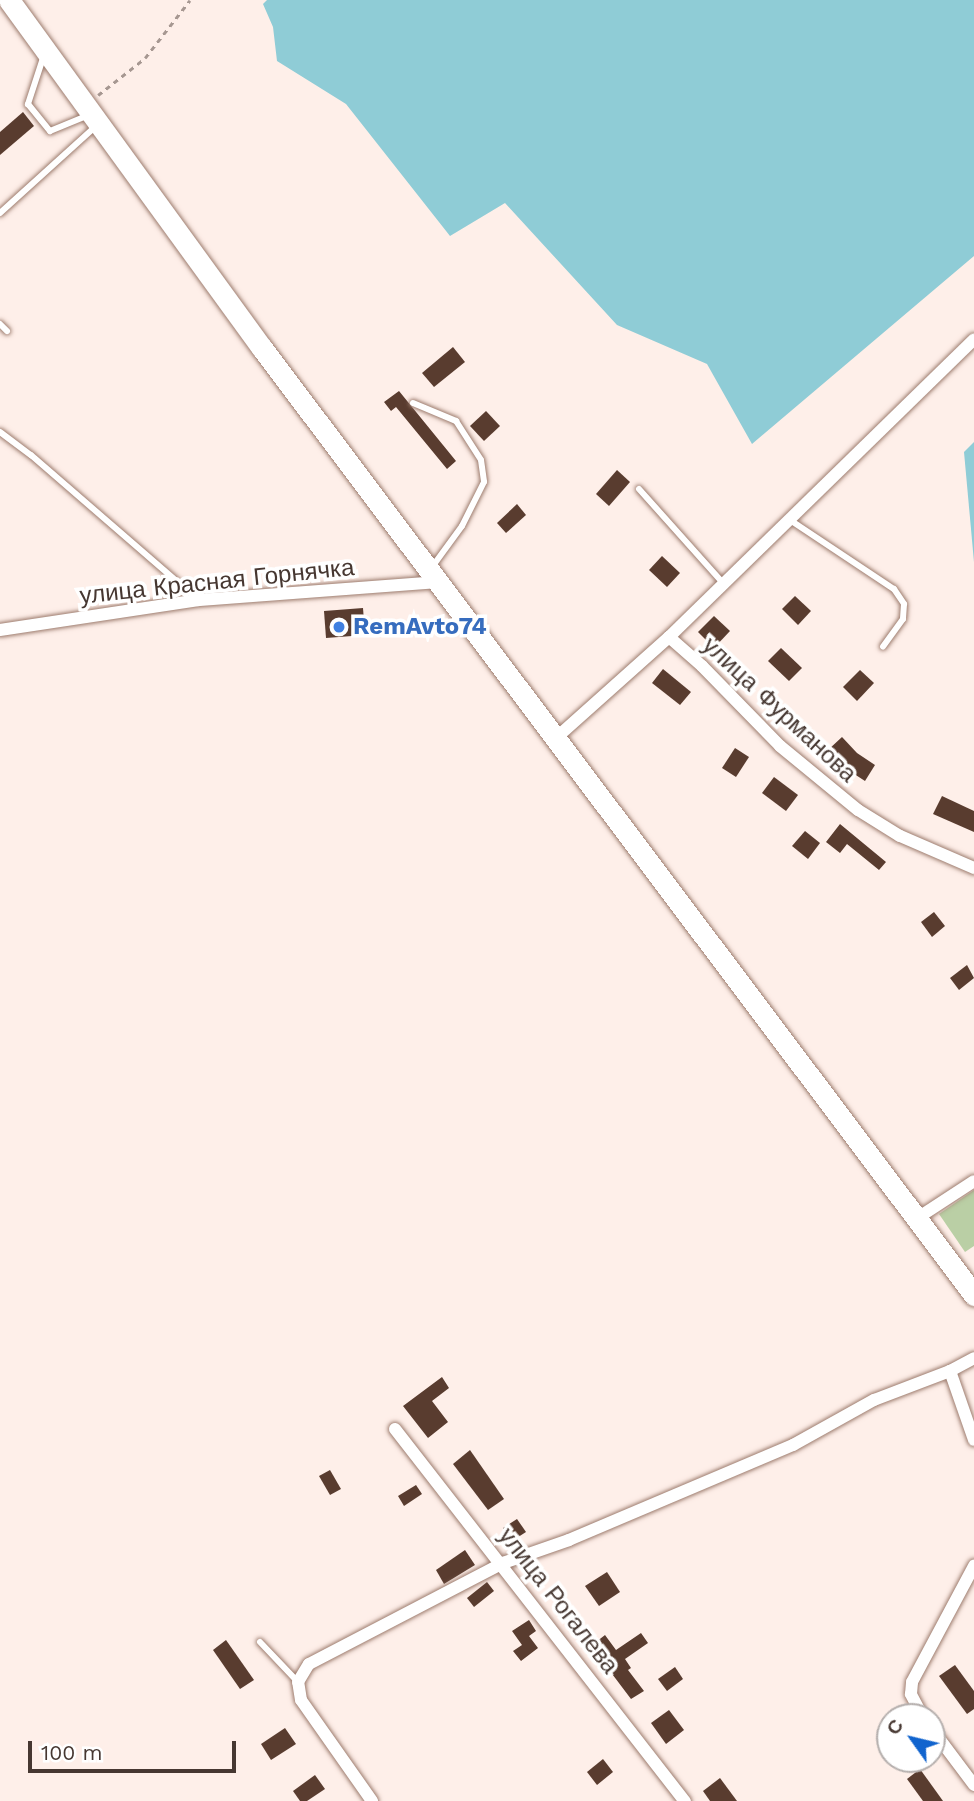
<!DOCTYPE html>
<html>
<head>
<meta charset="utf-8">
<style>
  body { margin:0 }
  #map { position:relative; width:974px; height:1801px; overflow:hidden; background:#feefe9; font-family:"Work Sans",sans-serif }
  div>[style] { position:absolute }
  .green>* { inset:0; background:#bacfa5 }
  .water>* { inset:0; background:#8fccd6 }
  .building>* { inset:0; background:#593c2f }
  .path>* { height:2.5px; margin-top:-1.25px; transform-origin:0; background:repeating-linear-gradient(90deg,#a69791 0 5px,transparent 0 10px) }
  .roads { filter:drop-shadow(0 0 2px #9d7c6e) drop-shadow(0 0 2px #9d7c6e) }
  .lane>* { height:6px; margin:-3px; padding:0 3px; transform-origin:3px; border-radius:3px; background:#fff }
  .street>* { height:12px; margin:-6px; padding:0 6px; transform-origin:6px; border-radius:6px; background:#fff }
  .primary>* { height:21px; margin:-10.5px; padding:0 10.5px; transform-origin:10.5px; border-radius:10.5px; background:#fff }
  .dots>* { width:19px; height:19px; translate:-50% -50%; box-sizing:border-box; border:4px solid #fff; border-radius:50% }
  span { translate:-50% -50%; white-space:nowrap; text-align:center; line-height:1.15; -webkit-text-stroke:7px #fff; paint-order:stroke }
  .street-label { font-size:24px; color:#463731 }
  .shop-label { font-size:24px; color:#366cbe; font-weight:700 }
  .left { translate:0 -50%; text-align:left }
  .north { position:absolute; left:876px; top:1703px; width:70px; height:70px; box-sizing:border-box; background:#fff; border:2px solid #b5afad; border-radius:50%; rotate:304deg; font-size:19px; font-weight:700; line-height:28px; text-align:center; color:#463731 }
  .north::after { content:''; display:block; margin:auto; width:24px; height:32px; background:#1164ce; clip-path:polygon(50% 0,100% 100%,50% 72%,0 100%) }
  .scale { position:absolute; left:28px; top:1741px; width:208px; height:32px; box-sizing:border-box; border:4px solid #463731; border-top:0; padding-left:9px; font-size:21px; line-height:24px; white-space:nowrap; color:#463731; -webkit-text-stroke:5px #fff; paint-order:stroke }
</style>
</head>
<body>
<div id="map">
  <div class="green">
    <i style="clip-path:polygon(974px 1190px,974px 1246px,965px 1252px,939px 1214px)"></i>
  </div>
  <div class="water">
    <i style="clip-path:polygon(267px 0,974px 0,974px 256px,752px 444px,707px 364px,617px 325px,505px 203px,450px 236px,346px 104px,277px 61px,273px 27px,263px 4px)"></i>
    <i style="clip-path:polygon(974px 442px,974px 562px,964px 452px)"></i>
  </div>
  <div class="building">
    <i style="clip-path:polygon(23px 112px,34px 126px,0 155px,0 132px)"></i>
    <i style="clip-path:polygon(453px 347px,465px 362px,434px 387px,422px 373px)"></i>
    <i style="clip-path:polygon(399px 391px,456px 461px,447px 469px,396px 407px,391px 411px,384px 402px)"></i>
    <i style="clip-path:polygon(486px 411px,500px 426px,484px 441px,470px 426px)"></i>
    <i style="clip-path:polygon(617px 470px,630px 482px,609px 506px,596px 494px)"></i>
    <i style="clip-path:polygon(517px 504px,526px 515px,506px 533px,497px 523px)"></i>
    <i style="clip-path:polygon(662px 556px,680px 573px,667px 587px,649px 570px)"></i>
    <i style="clip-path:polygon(795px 596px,811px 611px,798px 625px,782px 609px)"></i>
    <i style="clip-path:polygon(363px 608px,365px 635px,326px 638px,324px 611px)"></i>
    <i style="clip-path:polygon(714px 616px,730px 631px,714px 648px,698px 632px)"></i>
    <i style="clip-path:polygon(781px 648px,802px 668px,789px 681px,768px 661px)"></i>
    <i style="clip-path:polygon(663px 669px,691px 692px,680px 705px,652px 683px)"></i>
    <i style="clip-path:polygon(860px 670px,874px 683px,857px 701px,843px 687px)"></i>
    <i style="clip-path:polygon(842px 737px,857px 753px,875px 765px,865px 781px,845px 768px,828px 750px)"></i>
    <i style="clip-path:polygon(735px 748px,749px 757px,736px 777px,722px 768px)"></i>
    <i style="clip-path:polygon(774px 777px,798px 795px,786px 811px,762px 793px)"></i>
    <i style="clip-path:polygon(942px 796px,974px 811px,974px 832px,933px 814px)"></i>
    <i style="clip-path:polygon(840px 824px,886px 862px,879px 870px,847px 844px,840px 853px,826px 842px)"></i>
    <i style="clip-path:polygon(805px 831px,820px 843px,808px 859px,792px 846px)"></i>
    <i style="clip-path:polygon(934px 912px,945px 926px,932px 937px,921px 922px)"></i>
    <i style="clip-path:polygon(967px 965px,974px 978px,959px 990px,950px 978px)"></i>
    <i style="clip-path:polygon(442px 1377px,449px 1388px,432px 1401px,448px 1422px,428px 1438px,403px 1406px)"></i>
    <i style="clip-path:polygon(470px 1450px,504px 1499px,488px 1510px,453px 1464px)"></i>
    <i style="clip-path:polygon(330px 1470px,341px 1489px,330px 1495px,319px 1476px)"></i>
    <i style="clip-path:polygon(416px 1485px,422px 1494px,404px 1506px,398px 1496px)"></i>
    <i style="clip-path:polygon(517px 1519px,526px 1532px,512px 1541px,503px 1528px)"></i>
    <i style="clip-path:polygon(465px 1550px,475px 1565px,444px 1584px,436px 1570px)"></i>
    <i style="clip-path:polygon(607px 1572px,620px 1592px,599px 1606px,585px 1586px)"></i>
    <i style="clip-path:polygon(487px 1582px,494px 1591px,474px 1607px,467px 1598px)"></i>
    <i style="clip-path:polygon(529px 1620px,536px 1631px,529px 1636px,538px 1648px,521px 1661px,513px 1651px,522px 1645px,512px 1631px)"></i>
    <i style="clip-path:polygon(641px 1633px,648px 1643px,625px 1659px,631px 1668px,628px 1670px,644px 1691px,631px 1699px,591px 1646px,605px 1635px,616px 1650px)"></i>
    <i style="clip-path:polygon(226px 1640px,254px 1680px,240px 1689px,213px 1650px)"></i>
    <i style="clip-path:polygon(955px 1665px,974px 1691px,974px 1709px,967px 1714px,939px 1676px)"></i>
    <i style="clip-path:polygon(675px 1667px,683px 1679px,667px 1691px,658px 1679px)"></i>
    <i style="clip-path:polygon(669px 1710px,684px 1730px,666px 1744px,651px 1723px)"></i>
    <i style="clip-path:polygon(285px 1728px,296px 1744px,271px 1760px,261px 1744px)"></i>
    <i style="clip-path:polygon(603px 1759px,613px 1772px,597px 1785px,587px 1772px)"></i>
    <i style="clip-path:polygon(920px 1769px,943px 1801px,923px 1801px,907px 1779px)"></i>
    <i style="clip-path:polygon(315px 1775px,325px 1789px,307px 1801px,300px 1801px,293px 1791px)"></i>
    <i style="clip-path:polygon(720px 1778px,737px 1801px,710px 1801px,703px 1791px)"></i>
  </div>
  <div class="path">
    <i style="left:98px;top:95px;width:60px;rotate:-38.2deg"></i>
    <i style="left:145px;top:58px;width:73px;rotate:-52.2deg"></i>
  </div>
  <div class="roads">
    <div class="lane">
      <i style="left:44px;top:55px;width:52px;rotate:108.1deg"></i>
      <i style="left:28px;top:104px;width:35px;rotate:51deg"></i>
      <i style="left:50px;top:131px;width:42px;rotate:-22.3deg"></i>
      <i style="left:0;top:213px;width:130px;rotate:-42.2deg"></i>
      <i style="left:0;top:324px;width:10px;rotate:45deg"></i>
      <i style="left:413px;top:403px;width:47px;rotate:22.7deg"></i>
      <i style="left:456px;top:421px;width:46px;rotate:57.3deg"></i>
      <i style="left:481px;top:460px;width:22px;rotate:82deg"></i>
      <i style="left:484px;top:482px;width:49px;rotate:116.6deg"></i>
      <i style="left:462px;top:526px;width:51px;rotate:126.2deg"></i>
      <i style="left:0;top:432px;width:39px;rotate:37deg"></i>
      <i style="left:31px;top:455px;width:220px;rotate:40.9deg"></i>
      <i style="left:639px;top:489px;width:127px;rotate:48.2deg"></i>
      <i style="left:790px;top:520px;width:125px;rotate:33.6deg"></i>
      <i style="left:894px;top:589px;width:18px;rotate:56deg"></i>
      <i style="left:904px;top:604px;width:15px;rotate:94deg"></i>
      <i style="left:903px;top:619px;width:34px;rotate:126deg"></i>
      <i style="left:260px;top:1642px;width:55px;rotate:46.5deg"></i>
    </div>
    <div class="street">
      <i style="left:0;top:630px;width:201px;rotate:-8.6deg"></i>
      <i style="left:199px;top:600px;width:241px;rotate:-4.3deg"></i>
      <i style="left:669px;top:637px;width:44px;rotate:41.3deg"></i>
      <i style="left:702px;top:666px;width:112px;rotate:45.7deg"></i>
      <i style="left:780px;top:746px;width:101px;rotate:39.4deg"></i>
      <i style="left:858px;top:810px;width:49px;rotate:31.8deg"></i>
      <i style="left:900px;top:836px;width:81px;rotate:23.4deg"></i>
      <i style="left:556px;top:738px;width:152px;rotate:-41.8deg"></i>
      <i style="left:669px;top:637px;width:426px;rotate:-44.3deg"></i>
      <i style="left:916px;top:1219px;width:69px;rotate:-33.2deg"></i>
      <i style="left:950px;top:1371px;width:73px;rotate:70.8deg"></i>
      <i style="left:395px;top:1429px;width:472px;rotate:52.1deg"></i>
      <i style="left:923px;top:1717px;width:26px;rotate:-118deg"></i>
      <i style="left:911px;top:1694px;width:12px;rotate:-85deg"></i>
      <i style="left:912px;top:1682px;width:132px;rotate:-61.9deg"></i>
      <i style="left:932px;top:1729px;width:70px;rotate:53.1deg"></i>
      <i style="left:372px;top:1801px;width:123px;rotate:-125.1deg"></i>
      <i style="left:301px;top:1700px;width:18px;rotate:-99deg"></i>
      <i style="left:298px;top:1682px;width:21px;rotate:-59deg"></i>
      <i style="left:309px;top:1664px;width:219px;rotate:-27.5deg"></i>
      <i style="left:503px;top:1563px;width:70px;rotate:-19.2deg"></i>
      <i style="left:569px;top:1540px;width:243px;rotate:-23deg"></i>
      <i style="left:793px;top:1445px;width:93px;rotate:-29.1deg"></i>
      <i style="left:874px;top:1400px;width:81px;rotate:-20.9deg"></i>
      <i style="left:950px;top:1371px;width:27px;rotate:-28deg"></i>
    </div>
    <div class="primary">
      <i style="left:9px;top:0;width:430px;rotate:54deg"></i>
      <i style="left:262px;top:348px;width:1185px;rotate:53.06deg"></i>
    </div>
  </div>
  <div class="dots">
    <i style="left:339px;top:627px;background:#3f7fe0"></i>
  </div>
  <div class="street-label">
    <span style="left:217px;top:582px;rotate:-6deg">улица Красная Горнячка</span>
    <span style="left:779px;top:710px;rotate:43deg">улица Фурманова</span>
    <span style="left:558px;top:1601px;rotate:52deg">улица Рогалева</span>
  </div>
  <div class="shop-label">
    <span class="left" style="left:353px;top:627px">RemAvto74</span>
  </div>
  <div class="north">С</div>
  <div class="scale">100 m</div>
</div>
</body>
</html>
